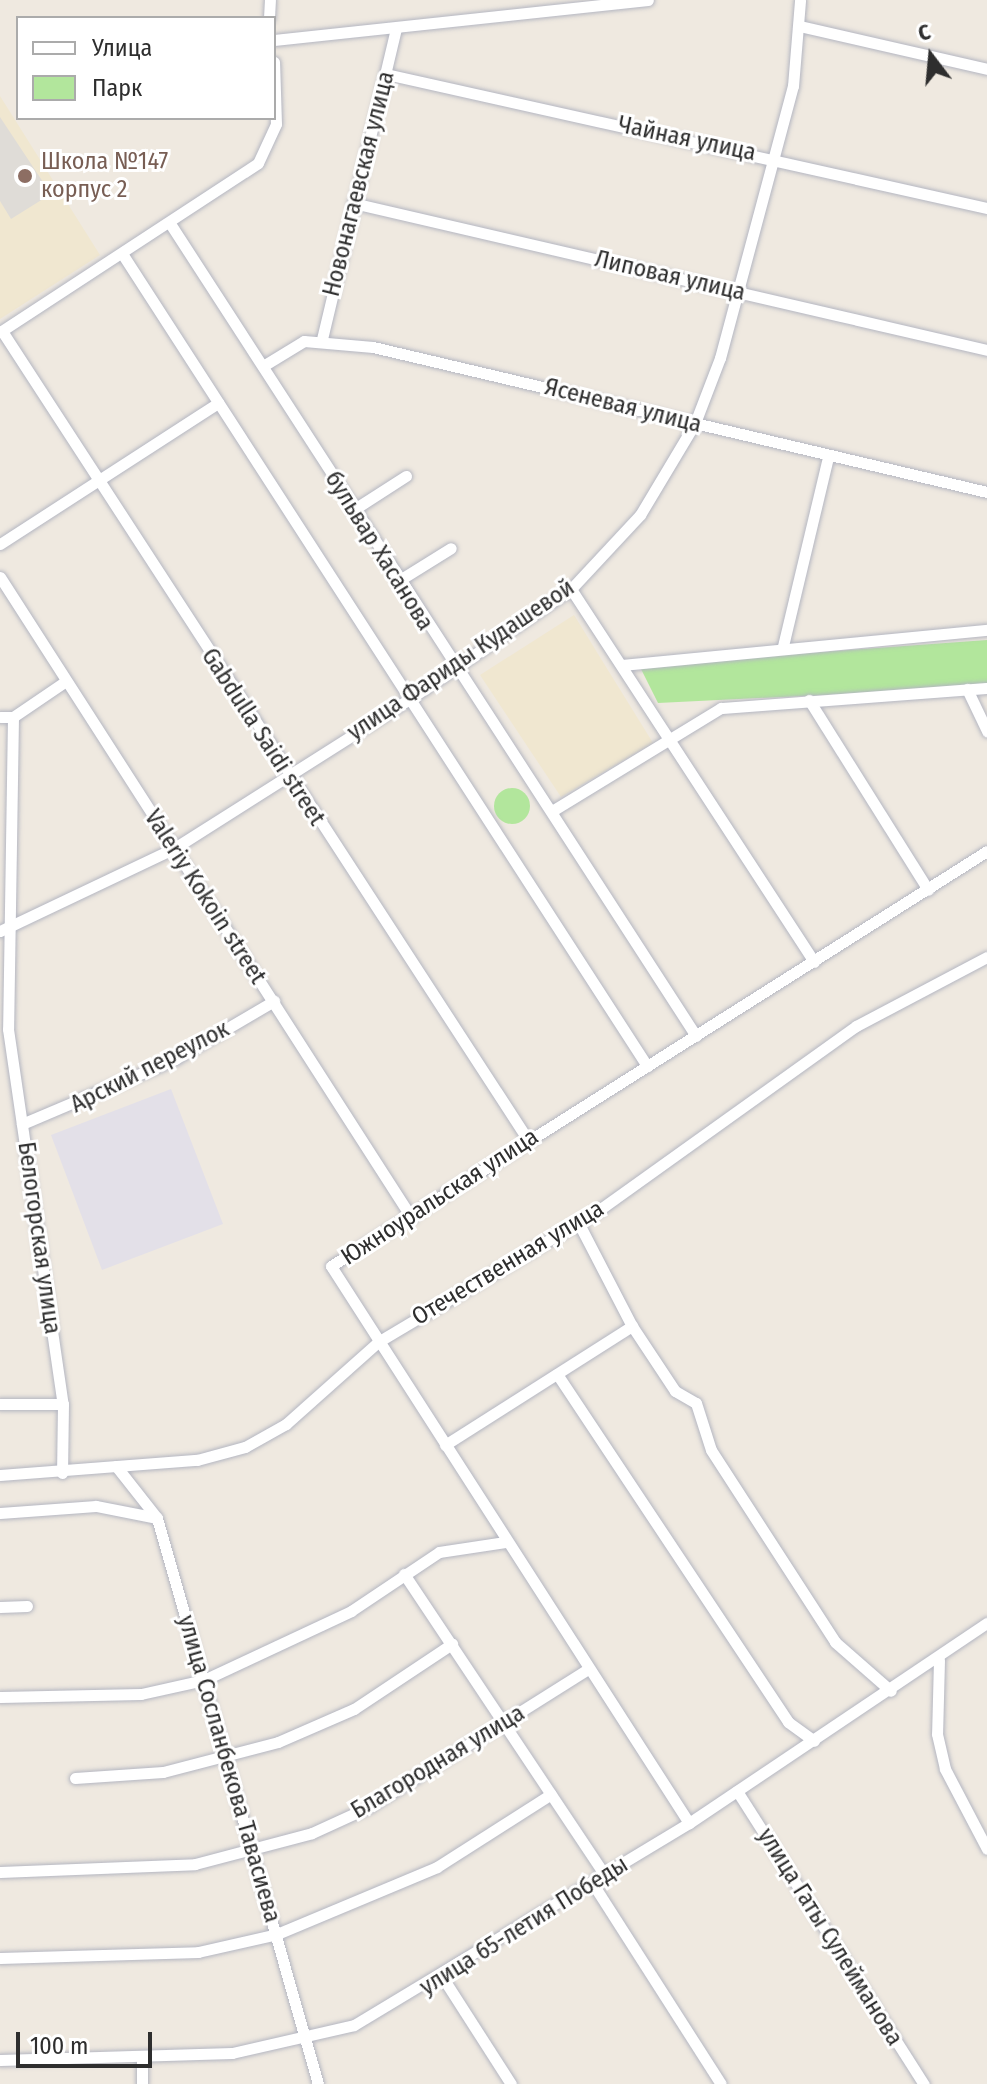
<!DOCTYPE html>
<html>
<head>
<meta charset="utf-8">
<style>
  body { margin:0 }
  #map { position:relative; width:987px; height:2084px; overflow:hidden; background:#efe9e0; font-family:"Fira Sans Condensed",sans-serif }
  div>[style] { position:absolute }
  .industrial>* { inset:0; background:#e3e0e8 }
  .education>* { inset:0; background:#f0e7d0 }
  .green>* { inset:0; background:#b2e69c }
  .round { border-radius:50% }
  .plaza>* { inset:0; background:#dfdcd7 }
  .roads { filter:drop-shadow(0 0 2px #b4b6c1) drop-shadow(0 0 2px #b4b6c1) }
  .street>* { height:11px; margin:-5.5px; padding:0 5.5px; transform-origin:5.5px; border-radius:5.5px; background:#fff }
  .dots>* { width:22px; height:22px; translate:-50% -50%; box-sizing:border-box; border:4px solid #fff; border-radius:50% }
  span { translate:-50% -50%; white-space:nowrap; text-align:center; line-height:1.15; -webkit-text-stroke:6px #fff; paint-order:stroke }
  .street-label { font-size:24px; color:#2e2e2e }
  .education-label { font-size:24px; color:#785e54 }
  .left { translate:0 -50%; text-align:left }
  .legend { position:absolute; left:16px; top:16px; width:260px; height:104px; box-sizing:border-box; background:#fff; border:2px solid #ababab; margin:0; padding:10px 14px; list-style:none; font-size:24px; color:#2e2e2e }
  .legend li { display:flex; align-items:center; gap:16px; height:40px }
  .legend b { width:40px; border:2px solid #ababab }
  .north { position:absolute; left:891px; top:16px; width:80px; height:80px; -webkit-text-stroke:6px #fff; paint-order:stroke; rotate:344deg; font-size:22px; font-weight:700; line-height:32px; text-align:center; color:#2e2e2e }
  .north::after { content:''; display:block; margin:auto; width:28px; height:36px; background:#2e2e2e; clip-path:polygon(50% 0,100% 100%,50% 72%,0 100%) }
  .scale { position:absolute; left:16px; top:2032px; width:136px; height:36px; box-sizing:border-box; border:4px solid #2e2e2e; border-top:0; padding-left:10px; font-size:24px; line-height:28px; white-space:nowrap; color:#2e2e2e; -webkit-text-stroke:6px #fff; paint-order:stroke }
</style>
</head>
<body>
<div id="map">
  <div class="industrial">
    <i style="clip-path:polygon(171px 1089px,223px 1224px,102px 1270px,51px 1135px)"></i>
  </div>
  <div class="education">
    <i style="clip-path:polygon(0 96px,100px 255px,0 319px)"></i>
    <i style="clip-path:polygon(574px 615px,653px 743px,561px 797px,480px 675px)"></i>
  </div>
  <div class="green">
    <i style="clip-path:polygon(987px 640px,987px 687px,658px 703px,639px 665px)"></i>
    <i class="round" style="left:494px;top:788px;width:36px;height:36px"></i>
  </div>
  <div class="plaza">
    <i style="clip-path:polygon(0 117px,51px 194px,11px 219px,0 201px)"></i>
  </div>
  <div class="roads">
    <div class="street">
      <i style="left:269px;top:18px;width:18px;rotate:-87deg"></i>
      <i style="left:800px;top:26px;width:192px;rotate:12.9deg"></i>
      <i style="left:274px;top:40px;width:376px;rotate:-6.1deg"></i>
      <i style="left:386px;top:74px;width:616px;rotate:12.57deg"></i>
      <i style="left:353px;top:203px;width:651px;rotate:13.05deg"></i>
      <i style="left:171px;top:225px;width:966px;rotate:57.08deg"></i>
      <i style="left:123px;top:255px;width:966px;rotate:57.13deg"></i>
      <i style="left:2px;top:331px;width:965px;rotate:56.97deg"></i>
      <i style="left:0;top:332px;width:308px;rotate:-33.2deg"></i>
      <i style="left:258px;top:163px;width:43px;rotate:-65.2deg"></i>
      <i style="left:276px;top:124px;width:62px;rotate:-91.8deg"></i>
      <i style="left:322px;top:339px;width:320px;rotate:-76.6deg"></i>
      <i style="left:263px;top:366px;width:48px;rotate:-31.4deg"></i>
      <i style="left:304px;top:341px;width:69px;rotate:5deg"></i>
      <i style="left:373px;top:347px;width:631px;rotate:13.29deg"></i>
      <i style="left:353px;top:510px;width:63px;rotate:-32.7deg"></i>
      <i style="left:0;top:544px;width:260px;rotate:-32.9deg"></i>
      <i style="left:0;top:577px;width:761px;rotate:57.29deg"></i>
      <i style="left:398px;top:581px;width:62px;rotate:-31.9deg"></i>
      <i style="left:571px;top:589px;width:445px;rotate:56.9deg"></i>
      <i style="left:783px;top:646px;width:194px;rotate:-76.6deg"></i>
      <i style="left:622px;top:665px;width:367px;rotate:-5.5deg"></i>
      <i style="left:967px;top:689px;width:47px;rotate:64.5deg"></i>
      <i style="left:809px;top:700px;width:224px;rotate:57.9deg"></i>
      <i style="left:0;top:717px;width:13px"></i>
      <i style="left:13px;top:717px;width:64px;rotate:-34.2deg"></i>
      <i style="left:13px;top:717px;width:312px;rotate:90.9deg"></i>
      <i style="left:8px;top:1029px;width:379px;rotate:81.7deg"></i>
      <i style="left:63px;top:1404px;width:69px;rotate:90.8deg"></i>
      <i style="left:552px;top:811px;width:198px;rotate:-31.4deg"></i>
      <i style="left:721px;top:708px;width:267px;rotate:-4.3deg"></i>
      <i style="left:0;top:931px;width:191px;rotate:-25.4deg"></i>
      <i style="left:173px;top:849px;width:278px;rotate:-32.4deg"></i>
      <i style="left:408px;top:700px;width:197px;rotate:-34.3deg"></i>
      <i style="left:571px;top:589px;width:101px;rotate:-47deg"></i>
      <i style="left:640px;top:515px;width:107px;rotate:-59.1deg"></i>
      <i style="left:695px;top:423px;width:70px;rotate:-69deg"></i>
      <i style="left:720px;top:358px;width:282px;rotate:-75deg"></i>
      <i style="left:793px;top:86px;width:86px;rotate:-85.3deg"></i>
      <i style="left:22px;top:1124px;width:166px;rotate:-23deg"></i>
      <i style="left:175px;top:1059px;width:115px;rotate:-30.4deg"></i>
      <i style="left:578px;top:1222px;width:117px;rotate:62.6deg"></i>
      <i style="left:632px;top:1326px;width:78px;rotate:56.5deg"></i>
      <i style="left:675px;top:1391px;width:24px;rotate:30deg"></i>
      <i style="left:696px;top:1403px;width:49px;rotate:72.3deg"></i>
      <i style="left:711px;top:1450px;width:229px;rotate:57.1deg"></i>
      <i style="left:835px;top:1642px;width:74px;rotate:41.2deg"></i>
      <i style="left:557px;top:1374px;width:418px;rotate:56.4deg"></i>
      <i style="left:788px;top:1722px;width:32px;rotate:36deg"></i>
      <i style="left:0;top:1404px;width:63px"></i>
      <i style="left:445px;top:1445px;width:222px;rotate:-32.5deg"></i>
      <i style="left:116px;top:1466px;width:66px;rotate:51.7deg"></i>
      <i style="left:157px;top:1518px;width:588px;rotate:74.12deg"></i>
      <i style="left:0;top:1475px;width:198px;rotate:-4.4deg"></i>
      <i style="left:197px;top:1460px;width:50px;rotate:-15.2deg"></i>
      <i style="left:245px;top:1447px;width:47px;rotate:-29.3deg"></i>
      <i style="left:286px;top:1424px;width:123px;rotate:-41.7deg"></i>
      <i style="left:378px;top:1342px;width:257px;rotate:-30.8deg"></i>
      <i style="left:599px;top:1210px;width:316px;rotate:-35.6deg"></i>
      <i style="left:856px;top:1026px;width:148px;rotate:-27.8deg"></i>
      <i style="left:0;top:1513px;width:96px;rotate:-4.2deg"></i>
      <i style="left:96px;top:1506px;width:62px;rotate:11.1deg"></i>
      <i style="left:404px;top:1574px;width:362px;rotate:56.3deg"></i>
      <i style="left:0;top:1607px;width:27px;rotate:-2deg"></i>
      <i style="left:939px;top:1660px;width:74px;rotate:91.5deg"></i>
      <i style="left:937px;top:1734px;width:36px;rotate:77deg"></i>
      <i style="left:945px;top:1769px;width:90px;rotate:62.3deg"></i>
      <i style="left:0;top:1697px;width:141px;rotate:-1.2deg"></i>
      <i style="left:141px;top:1694px;width:65px;rotate:-12.5deg"></i>
      <i style="left:204px;top:1680px;width:162px;rotate:-25.1deg"></i>
      <i style="left:351px;top:1611px;width:106px;rotate:-33.8deg"></i>
      <i style="left:439px;top:1552px;width:67px;rotate:-8.6deg"></i>
      <i style="left:75px;top:1778px;width:88px;rotate:-3.9deg"></i>
      <i style="left:163px;top:1772px;width:119px;rotate:-14.6deg"></i>
      <i style="left:278px;top:1742px;width:83px;rotate:-23.5deg"></i>
      <i style="left:354px;top:1709px;width:118px;rotate:-33.6deg"></i>
      <i style="left:737px;top:1791px;width:348px;rotate:57.5deg"></i>
      <i style="left:689px;top:1823px;width:662px;rotate:-122.73deg"></i>
      <i style="left:331px;top:1266px;width:776px;rotate:-32.32deg"></i>
      <i style="left:0;top:1872px;width:195px;rotate:-2.3deg"></i>
      <i style="left:195px;top:1864px;width:121px;rotate:-14.8deg"></i>
      <i style="left:312px;top:1833px;width:63px;rotate:-24.5deg"></i>
      <i style="left:369px;top:1807px;width:255px;rotate:-32.2deg"></i>
      <i style="left:593px;top:1884px;width:237px;rotate:57.4deg"></i>
      <i style="left:0;top:1958px;width:198px;rotate:-1.7deg"></i>
      <i style="left:198px;top:1952px;width:81px;rotate:-12.8deg"></i>
      <i style="left:277px;top:1934px;width:173px;rotate:-22.7deg"></i>
      <i style="left:437px;top:1867px;width:135px;rotate:-32.6deg"></i>
      <i style="left:443px;top:1978px;width:126px;rotate:57.3deg"></i>
      <i style="left:0;top:2060px;width:232px;rotate:-1.7deg"></i>
      <i style="left:232px;top:2053px;width:125px;rotate:-12.9deg"></i>
      <i style="left:354px;top:2025px;width:391px;rotate:-31.1deg"></i>
      <i style="left:689px;top:1823px;width:359px;rotate:-33.9deg"></i>
      <i style="left:142px;top:2084px;width:25px;rotate:-90deg"></i>
    </div>
  </div>
  <div class="dots">
    <i style="left:25px;top:176px;background:#8d6e63"></i>
  </div>
  <div class="street-label">
    <span style="left:687px;top:139px;rotate:12deg">Чайная улица</span>
    <span style="left:359px;top:184px;rotate:-76deg">Новонагаевская улица</span>
    <span style="left:670px;top:276px;rotate:13deg">Липовая улица</span>
    <span style="left:623px;top:406px;rotate:14deg">Ясеневая улица</span>
    <span style="left:379px;top:551px;rotate:58deg">бульвар Хасанова</span>
    <span style="left:461px;top:660px;rotate:-34deg">улица Фариды Кудашевой</span>
    <span style="left:263px;top:737px;rotate:57deg">Gabdulla Saidi street</span>
    <span style="left:205px;top:897px;rotate:57deg">Valeriy Kokoin street</span>
    <span style="left:150px;top:1067px;rotate:-27deg">Арский переулок</span>
    <span style="left:440px;top:1197px;rotate:-33deg">Южноуральская улица</span>
    <span style="left:39px;top:1238px;rotate:82deg">Белогорская улица</span>
    <span style="left:508px;top:1263px;rotate:-31deg">Отечественная улица</span>
    <span style="left:438px;top:1762px;rotate:-31deg">Благородная улица</span>
    <span style="left:229px;top:1769px;rotate:74deg">улица Сосланбекова Тавасиева</span>
    <span style="left:524px;top:1926px;rotate:-32deg">улица 65-летия Победы</span>
    <span style="left:830px;top:1937px;rotate:58deg">улица Гаты Сулейманова</span>
  </div>
  <div class="education-label">
    <span class="left" style="left:41px;top:176px">Школа №147<br>корпус 2</span>
  </div>
  <ul class="legend">
  <li><b style="height:10px;background:#fff"></b>Улица</li>
  <li><b style="height:22px;background:#b2e69c"></b>Парк</li>
  </ul>
  <div class="north">С</div>
  <div class="scale">100 m</div>
</div>
</body>
</html>
